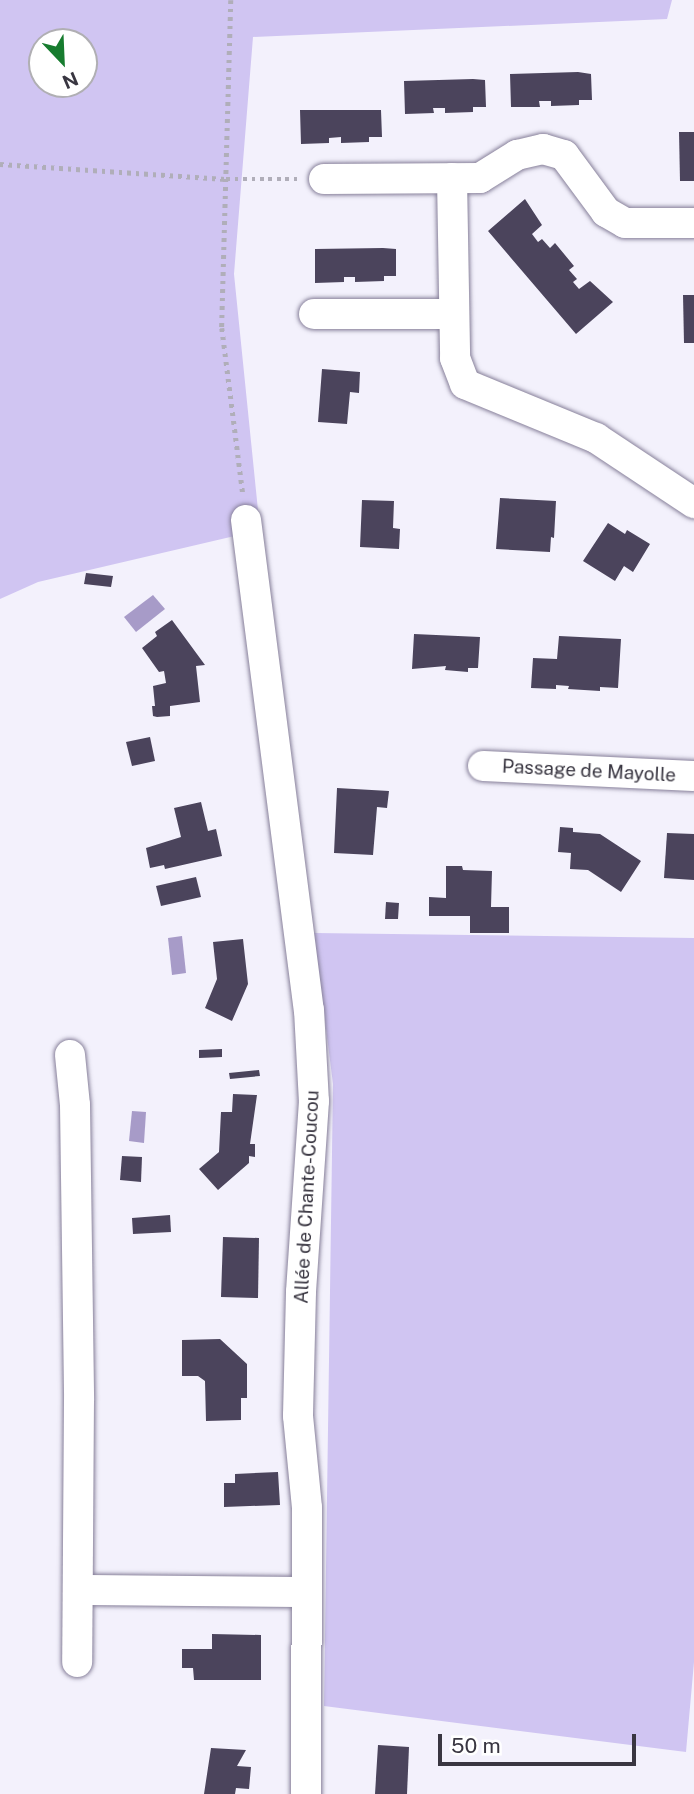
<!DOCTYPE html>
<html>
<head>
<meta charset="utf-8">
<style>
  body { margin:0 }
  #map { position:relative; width:694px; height:1794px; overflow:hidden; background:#f3f1fc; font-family:"Public Sans",sans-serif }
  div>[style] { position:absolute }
  .green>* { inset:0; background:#d0c5f2 }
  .water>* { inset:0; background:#a79bc8 }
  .building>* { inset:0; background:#4b445c }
  .path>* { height:4.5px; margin-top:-2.25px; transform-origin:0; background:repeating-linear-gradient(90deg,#b0aeb9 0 3.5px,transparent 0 8.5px) }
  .roads { filter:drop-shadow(0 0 2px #87809a) drop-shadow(0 0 2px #87809a) }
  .minor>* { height:30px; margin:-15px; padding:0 15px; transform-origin:15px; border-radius:15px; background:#fff }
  span { translate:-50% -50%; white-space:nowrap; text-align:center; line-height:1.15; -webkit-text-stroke:7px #fff; paint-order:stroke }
  .street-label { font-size:19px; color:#393641 }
  .north { position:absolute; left:28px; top:28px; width:70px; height:70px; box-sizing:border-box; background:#fff; border:2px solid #b0afb3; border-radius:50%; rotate:157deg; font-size:19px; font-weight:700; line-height:28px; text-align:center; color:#393641 }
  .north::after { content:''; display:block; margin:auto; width:24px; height:32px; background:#177c2f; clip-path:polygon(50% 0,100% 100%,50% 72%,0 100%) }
  .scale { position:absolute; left:438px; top:1734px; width:198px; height:32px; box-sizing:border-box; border:4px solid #393641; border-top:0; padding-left:9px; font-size:21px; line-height:24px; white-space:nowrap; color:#393641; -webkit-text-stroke:5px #fff; paint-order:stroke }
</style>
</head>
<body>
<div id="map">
  <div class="green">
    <i style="clip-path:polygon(evenodd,0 0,672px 0,667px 19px,253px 37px,234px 274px,260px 530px,38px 582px,0 599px,0 0,42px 42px,84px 42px,84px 84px,42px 84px,42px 42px)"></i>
    <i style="clip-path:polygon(314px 933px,694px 938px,694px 1662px,686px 1752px,324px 1706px,333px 1084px)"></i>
  </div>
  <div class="water">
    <i style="clip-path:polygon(153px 595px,165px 609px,136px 632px,124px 617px)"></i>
    <i style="clip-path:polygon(182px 936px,186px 973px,172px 975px,168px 938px)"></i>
    <i style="clip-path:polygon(132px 1111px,146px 1112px,144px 1143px,129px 1141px)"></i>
  </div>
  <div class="building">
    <i style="clip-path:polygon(578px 72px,591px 74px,592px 100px,579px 100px,579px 105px,551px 106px,551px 101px,539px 101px,540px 107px,511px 107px,510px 74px)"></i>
    <i style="clip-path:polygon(473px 79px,485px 80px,486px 107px,473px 107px,473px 112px,445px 113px,445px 108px,433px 108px,434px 113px,405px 114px,404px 81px)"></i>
    <i style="clip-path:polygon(300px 110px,381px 110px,382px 137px,369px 137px,369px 142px,341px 143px,341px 137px,329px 138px,329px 143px,301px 144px)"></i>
    <i style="clip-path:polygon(679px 132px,694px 132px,694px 181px,680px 181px)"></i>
    <i style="clip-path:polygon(525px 199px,542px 225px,532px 234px,538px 242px,542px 239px,550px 248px,555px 243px,574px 266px,569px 270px,577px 279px,573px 282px,579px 289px,590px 281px,613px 302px,576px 334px,488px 231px)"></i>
    <i style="clip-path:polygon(383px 248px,396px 249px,396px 276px,384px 276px,384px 281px,355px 282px,355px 277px,344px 277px,344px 282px,315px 283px,315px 249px)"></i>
    <i style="clip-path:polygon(683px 295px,694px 295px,694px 343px,684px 343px)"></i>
    <i style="clip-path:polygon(322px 369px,360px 372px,359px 393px,350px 392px,347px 424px,318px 422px)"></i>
    <i style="clip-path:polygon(500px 498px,556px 501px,554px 538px,551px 537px,550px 552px,496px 549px)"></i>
    <i style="clip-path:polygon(362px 500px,394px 501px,393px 528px,400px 529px,399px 549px,360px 547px)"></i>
    <i style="clip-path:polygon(608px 523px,625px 534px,627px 530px,650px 544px,633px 572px,624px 566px,615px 581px,583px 561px)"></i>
    <i style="clip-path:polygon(86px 573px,113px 576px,111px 587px,84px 584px)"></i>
    <i style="clip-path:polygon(172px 620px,205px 665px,196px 666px,200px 702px,170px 706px,170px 716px,157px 717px,153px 716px,152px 706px,155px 706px,153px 686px,166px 683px,164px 671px,159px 672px,142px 648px,157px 636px,155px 632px)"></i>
    <i style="clip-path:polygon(414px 634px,480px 637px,478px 668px,468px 668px,468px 672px,445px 670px,446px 666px,412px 669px)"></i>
    <i style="clip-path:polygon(559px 636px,621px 639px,618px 688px,600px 687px,600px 691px,568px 689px,569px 686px,556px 685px,556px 689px,531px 688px,533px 658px,557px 659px)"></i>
    <i style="clip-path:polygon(150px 737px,155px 761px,132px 766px,126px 742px)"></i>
    <i style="clip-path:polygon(337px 788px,389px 791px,387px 808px,377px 807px,373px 855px,334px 853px)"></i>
    <i style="clip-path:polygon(201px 802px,208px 831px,216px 829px,222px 856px,165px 869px,164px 865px,150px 868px,146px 848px,181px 837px,174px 808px)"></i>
    <i style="clip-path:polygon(560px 827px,573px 828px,573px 832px,600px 834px,641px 861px,621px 892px,588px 870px,570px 869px,571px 853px,558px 852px)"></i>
    <i style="clip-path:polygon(667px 833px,694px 834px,694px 880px,664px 878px)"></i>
    <i style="clip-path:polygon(446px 866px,462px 866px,463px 870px,492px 871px,491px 907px,509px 907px,509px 933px,470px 933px,470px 916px,429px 916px,429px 897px,446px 898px)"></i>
    <i style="clip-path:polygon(196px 877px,201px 897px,161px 906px,156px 886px)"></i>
    <i style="clip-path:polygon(386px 902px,399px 903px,398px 919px,385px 919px)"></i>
    <i style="clip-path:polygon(243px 939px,248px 984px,232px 1021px,205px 1008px,217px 979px,213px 942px)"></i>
    <i style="clip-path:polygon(222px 1049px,222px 1057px,199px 1058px,199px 1050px)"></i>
    <i style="clip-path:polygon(259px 1070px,260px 1076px,230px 1079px,229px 1073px)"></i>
    <i style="clip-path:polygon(233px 1094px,257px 1095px,250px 1144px,255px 1144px,255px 1157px,249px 1156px,249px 1163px,218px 1190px,199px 1169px,219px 1152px,221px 1112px,232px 1112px)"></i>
    <i style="clip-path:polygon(122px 1156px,142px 1157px,141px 1182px,120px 1180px)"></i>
    <i style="clip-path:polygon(170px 1215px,171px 1232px,133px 1234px,132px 1218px)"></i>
    <i style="clip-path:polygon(223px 1237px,259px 1238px,258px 1298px,221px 1297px)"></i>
    <i style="clip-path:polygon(220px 1339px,247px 1364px,247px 1398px,241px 1398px,241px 1420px,206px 1421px,205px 1381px,198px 1376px,182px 1376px,182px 1340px)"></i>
    <i style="clip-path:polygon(278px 1472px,280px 1505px,224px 1507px,224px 1483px,235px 1483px,235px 1474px)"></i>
    <i style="clip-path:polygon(212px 1634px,261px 1635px,261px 1680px,194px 1680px,193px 1668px,182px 1668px,182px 1649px,212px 1649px)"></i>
    <i style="clip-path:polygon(378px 1745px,409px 1747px,407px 1794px,375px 1794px)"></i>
    <i style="clip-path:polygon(211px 1748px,246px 1750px,237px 1766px,251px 1767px,249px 1789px,236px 1788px,235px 1794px,204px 1794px)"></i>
  </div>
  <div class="path">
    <i style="left:231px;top:0;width:328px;rotate:91.6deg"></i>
    <i style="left:222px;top:328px;width:168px;rotate:82.8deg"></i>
    <i style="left:0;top:164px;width:226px;rotate:3.8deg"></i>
    <i style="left:226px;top:179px;width:73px"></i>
  </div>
  <div class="roads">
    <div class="minor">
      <i style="left:452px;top:178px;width:180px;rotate:89deg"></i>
      <i style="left:455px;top:358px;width:28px;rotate:69deg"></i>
      <i style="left:465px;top:384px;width:142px;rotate:22.4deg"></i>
      <i style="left:596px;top:438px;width:118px;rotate:33.6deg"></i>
      <i style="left:324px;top:179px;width:156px;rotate:-0.4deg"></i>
      <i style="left:480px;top:178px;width:44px;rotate:-31.9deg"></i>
      <i style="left:517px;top:155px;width:27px;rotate:-13deg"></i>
      <i style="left:543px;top:149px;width:22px;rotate:16deg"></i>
      <i style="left:564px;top:155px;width:71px;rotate:53.6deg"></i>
      <i style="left:606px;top:212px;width:22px;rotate:30deg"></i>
      <i style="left:625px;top:223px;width:69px"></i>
      <i style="left:314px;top:314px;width:140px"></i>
      <i style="left:246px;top:520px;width:494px;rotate:82.7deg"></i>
      <i style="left:309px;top:1010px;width:91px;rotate:86.9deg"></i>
      <i style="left:314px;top:1101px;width:191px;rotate:93.9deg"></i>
      <i style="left:301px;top:1292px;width:124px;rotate:91.4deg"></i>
      <i style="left:298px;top:1416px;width:92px;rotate:84.4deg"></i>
      <i style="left:307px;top:1508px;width:286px;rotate:90.2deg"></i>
      <i style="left:483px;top:766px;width:211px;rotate:2.7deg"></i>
      <i style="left:70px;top:1055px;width:50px;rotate:84.3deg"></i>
      <i style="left:75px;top:1105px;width:295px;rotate:89.2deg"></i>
      <i style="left:79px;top:1400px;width:262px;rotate:90.4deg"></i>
      <i style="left:78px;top:1590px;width:229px;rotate:0.5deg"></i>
    </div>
  </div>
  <div class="street-label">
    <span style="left:589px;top:771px;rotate:3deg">Passage de Mayolle</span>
    <span style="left:307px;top:1197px;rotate:-87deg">Allée de Chante-Coucou</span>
  </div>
  <div class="north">N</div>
  <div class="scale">50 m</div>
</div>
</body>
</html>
